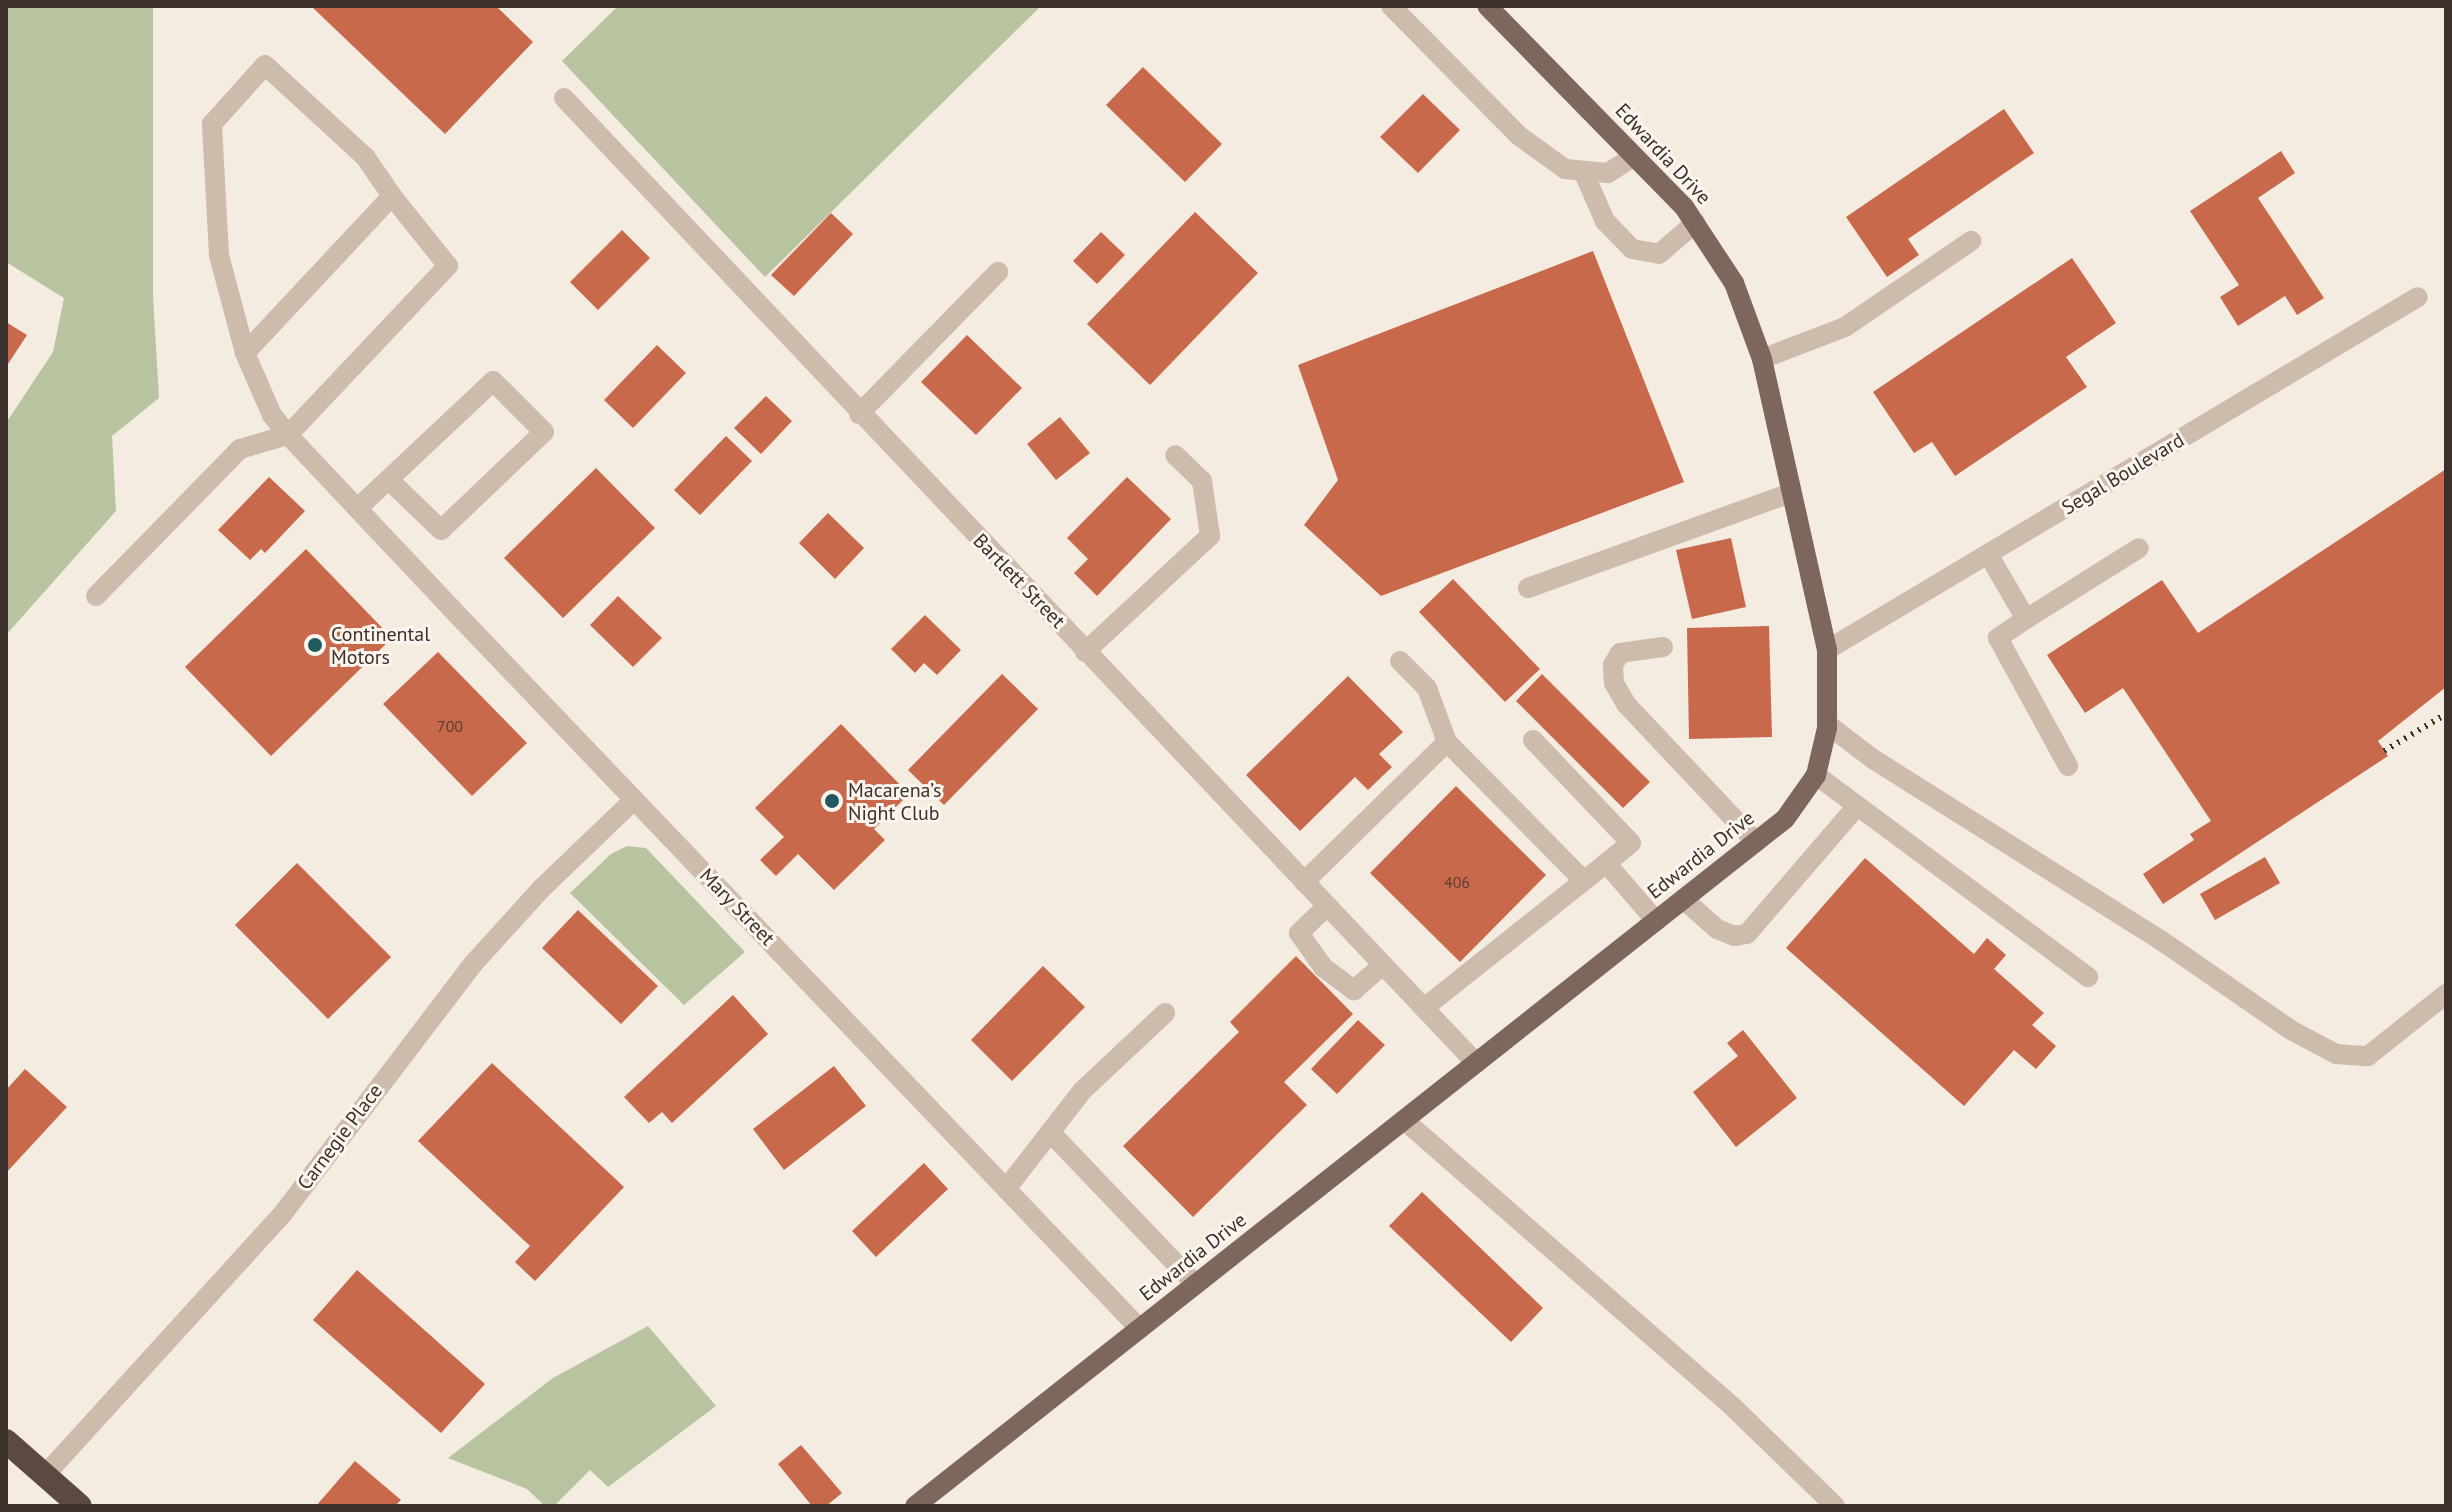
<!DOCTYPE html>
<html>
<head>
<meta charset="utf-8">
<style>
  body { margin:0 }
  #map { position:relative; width:2452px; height:1512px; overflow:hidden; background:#f4ebe1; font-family:"PT Sans",sans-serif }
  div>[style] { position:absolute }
  .green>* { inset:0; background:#b8c4a0 }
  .building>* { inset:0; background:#c8694b }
  .minor>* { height:20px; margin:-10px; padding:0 10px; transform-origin:10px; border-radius:10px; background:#cdbbac }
  .major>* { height:20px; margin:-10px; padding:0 10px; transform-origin:10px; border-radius:10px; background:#7d675c }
  .highway>* { height:24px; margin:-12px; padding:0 12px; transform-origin:12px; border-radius:12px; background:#5c4a42 }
  .rail>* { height:6px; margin-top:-3px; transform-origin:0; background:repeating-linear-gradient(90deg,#3b302b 0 2px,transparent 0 8px) }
  .dots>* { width:22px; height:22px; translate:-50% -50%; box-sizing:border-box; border:4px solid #fbf5ee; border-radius:50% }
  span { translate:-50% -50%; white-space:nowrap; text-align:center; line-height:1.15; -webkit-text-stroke:6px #fbf5ee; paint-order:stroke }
  .number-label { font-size:16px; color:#5e3e33 }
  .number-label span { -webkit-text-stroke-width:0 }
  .street-label { font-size:20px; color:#3b302b }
  .poi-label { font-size:20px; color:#3b302b }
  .left { translate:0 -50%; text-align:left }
  .frame { position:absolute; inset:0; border:8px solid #3b302b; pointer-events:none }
</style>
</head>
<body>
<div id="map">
  <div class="green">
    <i style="clip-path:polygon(6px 6px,153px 6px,153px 296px,159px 398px,112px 436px,116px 511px,6px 635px,6px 423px,53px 352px,64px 298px,6px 262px)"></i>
    <i style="clip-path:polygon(618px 6px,1041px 6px,765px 277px,562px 61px)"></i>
    <i style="clip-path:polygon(627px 846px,646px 848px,745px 952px,684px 1005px,570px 893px,611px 854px)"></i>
    <i style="clip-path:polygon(648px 1326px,716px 1406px,608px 1487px,590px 1470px,554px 1506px,545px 1506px,527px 1489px,448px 1458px,553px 1378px)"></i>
  </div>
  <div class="building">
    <i style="clip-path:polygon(311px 6px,496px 6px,533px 42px,445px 134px)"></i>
    <i style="clip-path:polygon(1143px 67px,1222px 144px,1185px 182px,1106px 105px)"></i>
    <i style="clip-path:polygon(1423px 94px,1460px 130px,1418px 173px,1380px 137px)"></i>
    <i style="clip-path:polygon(2004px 109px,2034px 153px,1908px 239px,1919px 255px,1887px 277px,1846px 217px)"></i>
    <i style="clip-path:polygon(2281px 151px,2295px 173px,2258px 198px,2324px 298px,2297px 315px,2285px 296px,2238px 326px,2220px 297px,2239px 285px,2190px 211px)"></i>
    <i style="clip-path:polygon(1195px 212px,1258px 273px,1150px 385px,1087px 324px)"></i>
    <i style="clip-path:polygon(831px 213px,853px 234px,794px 296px,771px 275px)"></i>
    <i style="clip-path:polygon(622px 230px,650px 258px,598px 310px,570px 282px)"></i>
    <i style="clip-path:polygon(1101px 232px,1125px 255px,1097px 284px,1073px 261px)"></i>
    <i style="clip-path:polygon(1593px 251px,1684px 482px,1381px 596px,1304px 525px,1338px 480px,1298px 365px)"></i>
    <i style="clip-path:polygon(2072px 258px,2116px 323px,2066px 357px,2087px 387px,1955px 476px,1932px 442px,1914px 453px,1873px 392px)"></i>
    <i style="clip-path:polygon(6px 322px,27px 335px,6px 367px)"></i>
    <i style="clip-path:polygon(967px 335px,1022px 388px,976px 435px,921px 382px)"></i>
    <i style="clip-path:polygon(657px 345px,686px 373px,633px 428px,604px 400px)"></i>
    <i style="clip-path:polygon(766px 396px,792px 421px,761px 454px,734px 428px)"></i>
    <i style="clip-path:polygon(1060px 417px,1090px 453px,1056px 480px,1027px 444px)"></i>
    <i style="clip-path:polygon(726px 436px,752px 461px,700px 515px,674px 490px)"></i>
    <i style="clip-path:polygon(596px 468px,655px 528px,563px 618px,504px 558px)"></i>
    <i style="clip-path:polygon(2446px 469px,2446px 687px,2378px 741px,2388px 756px,2163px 904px,2143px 874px,2194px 840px,2190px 834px,2211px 821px,2123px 688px,2085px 713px,2047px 655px,2162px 580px,2198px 633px)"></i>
    <i style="clip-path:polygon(269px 477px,305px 511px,265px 553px,261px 549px,250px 560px,218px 530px)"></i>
    <i style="clip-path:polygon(1127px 477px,1171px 519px,1097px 596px,1074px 573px,1088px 559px,1067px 538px)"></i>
    <i style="clip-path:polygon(828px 513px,864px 548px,835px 579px,799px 543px)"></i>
    <i style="clip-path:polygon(1731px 538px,1746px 607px,1692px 619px,1676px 550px)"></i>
    <i style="clip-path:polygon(306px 549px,392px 638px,271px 756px,185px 667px)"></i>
    <i style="clip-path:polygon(1453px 579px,1540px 669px,1505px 702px,1419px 612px)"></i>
    <i style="clip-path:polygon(618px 596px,662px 638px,633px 667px,590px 625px)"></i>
    <i style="clip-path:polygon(925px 615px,961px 650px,937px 675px,924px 663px,915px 673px,891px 649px)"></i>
    <i style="clip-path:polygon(1769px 626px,1772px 737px,1689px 739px,1687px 628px)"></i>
    <i style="clip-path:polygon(438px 652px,527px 743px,472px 796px,383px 704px)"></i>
    <i style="clip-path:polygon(1002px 674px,1038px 709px,944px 805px,908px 770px)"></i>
    <i style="clip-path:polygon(1542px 674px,1650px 782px,1623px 808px,1516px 701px)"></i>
    <i style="clip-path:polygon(1348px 676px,1403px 732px,1379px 754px,1392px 767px,1368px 790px,1355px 777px,1300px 831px,1246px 775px)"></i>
    <i style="clip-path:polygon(841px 724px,909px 794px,874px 829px,885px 840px,834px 890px,798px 854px,776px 876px,760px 860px,784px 837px,755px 808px)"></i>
    <i style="clip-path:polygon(1456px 786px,1546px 875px,1460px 962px,1370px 873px)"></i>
    <i style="clip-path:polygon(2265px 857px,2280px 883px,2215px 920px,2200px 894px)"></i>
    <i style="clip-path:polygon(1865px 858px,1974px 954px,1987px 938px,2006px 955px,1994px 969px,2044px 1013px,2032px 1025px,2056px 1046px,2036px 1069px,2014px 1050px,1964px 1106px,1786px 948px)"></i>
    <i style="clip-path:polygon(297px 863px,391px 957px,328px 1019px,235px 925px)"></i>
    <i style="clip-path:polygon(578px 910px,658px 986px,621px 1024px,542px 948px)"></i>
    <i style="clip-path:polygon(1296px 956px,1353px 1014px,1284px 1082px,1307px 1105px,1193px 1217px,1123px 1146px,1239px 1032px,1230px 1022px)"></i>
    <i style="clip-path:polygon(1043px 966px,1085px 1007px,1012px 1081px,971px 1040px)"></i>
    <i style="clip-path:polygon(733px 995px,768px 1034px,672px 1123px,662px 1112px,649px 1123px,624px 1097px)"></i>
    <i style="clip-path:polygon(1358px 1020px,1385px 1045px,1337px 1094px,1311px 1069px)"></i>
    <i style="clip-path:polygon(1743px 1030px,1797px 1098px,1736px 1147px,1693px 1092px,1738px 1056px,1727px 1043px)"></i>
    <i style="clip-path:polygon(492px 1063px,624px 1187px,535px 1281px,515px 1262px,530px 1246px,418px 1141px)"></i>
    <i style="clip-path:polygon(834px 1066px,866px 1106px,784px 1170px,753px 1129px)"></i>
    <i style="clip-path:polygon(25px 1069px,67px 1107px,6px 1173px,6px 1090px)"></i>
    <i style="clip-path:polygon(924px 1163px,948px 1189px,876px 1257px,852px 1231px)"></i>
    <i style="clip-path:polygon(1422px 1192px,1543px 1308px,1511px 1342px,1389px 1226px)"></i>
    <i style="clip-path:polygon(357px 1270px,485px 1384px,441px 1433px,313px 1320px)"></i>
    <i style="clip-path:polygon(801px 1445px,842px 1493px,826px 1506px,812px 1506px,778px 1464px)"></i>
    <i style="clip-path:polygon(355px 1461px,401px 1500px,395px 1506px,316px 1506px)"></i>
  </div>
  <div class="minor">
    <i style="left:1391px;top:6px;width:181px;rotate:45.4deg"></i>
    <i style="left:1518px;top:135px;width:58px;rotate:35.9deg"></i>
    <i style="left:1565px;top:169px;width:43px;rotate:5.3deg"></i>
    <i style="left:1608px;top:173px;width:31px;rotate:-33deg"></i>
    <i style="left:564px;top:98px;width:1328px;rotate:46.62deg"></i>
    <i style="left:1583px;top:171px;width:55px;rotate:66.3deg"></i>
    <i style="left:1605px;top:221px;width:39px;rotate:46deg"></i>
    <i style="left:1632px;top:249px;width:27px;rotate:10deg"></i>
    <i style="left:1659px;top:254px;width:48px;rotate:-40.7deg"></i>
    <i style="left:245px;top:353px;width:101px;rotate:-104.9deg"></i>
    <i style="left:219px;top:255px;width:131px;rotate:-93.1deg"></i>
    <i style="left:212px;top:124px;width:79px;rotate:-48.1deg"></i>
    <i style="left:265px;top:65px;width:137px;rotate:42.6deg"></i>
    <i style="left:366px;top:158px;width:46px;rotate:55.6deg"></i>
    <i style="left:1762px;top:359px;width:89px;rotate:-21.1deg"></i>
    <i style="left:1845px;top:327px;width:153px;rotate:-34.3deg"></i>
    <i style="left:859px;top:414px;width:199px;rotate:-45.6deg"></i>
    <i style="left:359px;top:507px;width:184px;rotate:-43.2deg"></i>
    <i style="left:493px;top:381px;width:72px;rotate:45deg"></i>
    <i style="left:544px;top:432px;width:142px;rotate:136.4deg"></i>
    <i style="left:441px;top:530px;width:72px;rotate:-136.1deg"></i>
    <i style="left:1988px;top:554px;width:75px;rotate:59.7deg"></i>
    <i style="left:2026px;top:619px;width:34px;rotate:146deg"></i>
    <i style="left:1998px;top:638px;width:146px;rotate:61.3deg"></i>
    <i style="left:1528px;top:588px;width:280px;rotate:-19.9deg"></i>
    <i style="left:96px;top:596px;width:206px;rotate:-45.6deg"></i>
    <i style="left:240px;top:449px;width:50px;rotate:-16.3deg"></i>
    <i style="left:288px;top:435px;width:233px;rotate:-46.6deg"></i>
    <i style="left:448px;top:266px;width:90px;rotate:-128.7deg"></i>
    <i style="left:392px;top:196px;width:215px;rotate:133.1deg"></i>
    <i style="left:245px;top:353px;width:68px;rotate:66.5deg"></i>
    <i style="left:272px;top:415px;width:26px;rotate:51deg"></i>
    <i style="left:288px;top:435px;width:238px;rotate:46.7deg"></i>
    <i style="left:451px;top:608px;width:997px;rotate:46.3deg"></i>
    <i style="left:2026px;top:619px;width:133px;rotate:-32.1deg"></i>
    <i style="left:1663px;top:647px;width:43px;rotate:172.1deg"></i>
    <i style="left:1620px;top:653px;width:14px;rotate:120deg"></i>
    <i style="left:1613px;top:665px;width:18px;rotate:87deg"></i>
    <i style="left:1614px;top:683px;width:24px;rotate:60deg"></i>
    <i style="left:1626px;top:704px;width:190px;rotate:46.7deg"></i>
    <i style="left:1827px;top:650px;width:688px;rotate:-30.85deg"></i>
    <i style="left:1085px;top:652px;width:171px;rotate:-42.9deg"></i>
    <i style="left:1210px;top:536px;width:56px;rotate:-98.3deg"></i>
    <i style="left:1202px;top:481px;width:37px;rotate:-136deg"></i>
    <i style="left:1400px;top:661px;width:38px;rotate:45deg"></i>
    <i style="left:1427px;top:688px;width:58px;rotate:69.7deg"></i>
    <i style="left:1447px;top:742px;width:194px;rotate:45.4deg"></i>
    <i style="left:1827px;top:724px;width:58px;rotate:37.3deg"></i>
    <i style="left:1873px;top:759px;width:338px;rotate:32.2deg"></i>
    <i style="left:2159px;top:939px;width:160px;rotate:34.6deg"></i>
    <i style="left:2291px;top:1030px;width:51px;rotate:28.1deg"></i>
    <i style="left:2336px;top:1054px;width:32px;rotate:4deg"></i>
    <i style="left:2368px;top:1056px;width:100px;rotate:-38.5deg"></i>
    <i style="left:1533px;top:740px;width:142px;rotate:46.4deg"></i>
    <i style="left:1631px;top:843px;width:32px;rotate:141deg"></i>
    <i style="left:1816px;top:775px;width:339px;rotate:36.6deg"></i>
    <i style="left:1304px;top:882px;width:200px;rotate:-44.4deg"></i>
    <i style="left:1683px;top:899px;width:45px;rotate:41.4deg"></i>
    <i style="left:1717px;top:929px;width:18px;rotate:22deg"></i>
    <i style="left:1734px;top:936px;width:13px;rotate:-9deg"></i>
    <i style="left:1747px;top:934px;width:169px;rotate:-49.3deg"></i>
    <i style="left:1327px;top:906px;width:39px;rotate:136deg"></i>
    <i style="left:1299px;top:933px;width:42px;rotate:54.8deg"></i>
    <i style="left:1323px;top:967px;width:39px;rotate:37deg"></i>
    <i style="left:1354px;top:990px;width:38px;rotate:-41deg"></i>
    <i style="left:1424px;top:1008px;width:233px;rotate:-38.5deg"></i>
    <i style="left:1606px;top:863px;width:77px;rotate:49.2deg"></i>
    <i style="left:1404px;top:1120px;width:439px;rotate:41.1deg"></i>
    <i style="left:1735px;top:1409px;width:139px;rotate:44.1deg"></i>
    <i style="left:1050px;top:1132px;width:211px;rotate:46.3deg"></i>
    <i style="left:1006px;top:1189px;width:124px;rotate:-52.2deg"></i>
    <i style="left:1082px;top:1091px;width:114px;rotate:-43.2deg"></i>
    <i style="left:45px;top:1475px;width:350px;rotate:-47.7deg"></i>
    <i style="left:281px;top:1216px;width:317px;rotate:-52.7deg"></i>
    <i style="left:473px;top:964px;width:100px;rotate:-47.8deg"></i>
    <i style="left:540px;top:890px;width:130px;rotate:-43.8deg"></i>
  </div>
  <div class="major">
    <i style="left:915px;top:1506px;width:1109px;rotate:-38.3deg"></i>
    <i style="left:1785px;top:819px;width:54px;rotate:-54.8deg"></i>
    <i style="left:1816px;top:775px;width:48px;rotate:-76.8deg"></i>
    <i style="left:1827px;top:728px;width:78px;rotate:-90deg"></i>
    <i style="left:1827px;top:650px;width:298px;rotate:-102.6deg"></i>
    <i style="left:1762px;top:359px;width:81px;rotate:-110.2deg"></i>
    <i style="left:1734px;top:283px;width:91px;rotate:-123.3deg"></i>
    <i style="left:1684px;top:207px;width:281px;rotate:-134.4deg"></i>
  </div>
  <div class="highway">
    <i style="left:6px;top:1441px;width:98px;rotate:41.3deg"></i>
  </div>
  <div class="rail">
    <i style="left:2384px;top:751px;width:72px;rotate:-30.8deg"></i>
  </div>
  <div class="dots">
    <i style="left:315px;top:645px;background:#1f5a5e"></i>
    <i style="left:832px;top:801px;background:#1f5a5e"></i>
  </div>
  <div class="number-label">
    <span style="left:450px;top:726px">700</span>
    <span style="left:1457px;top:882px">406</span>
  </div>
  <div class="street-label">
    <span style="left:1663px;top:154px;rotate:47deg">Edwardia Drive</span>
    <span style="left:2123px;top:474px;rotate:-31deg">Segal Boulevard</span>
    <span style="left:1019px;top:581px;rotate:46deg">Bartlett Street</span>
    <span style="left:1701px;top:855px;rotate:-38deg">Edwardia Drive</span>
    <span style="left:737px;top:907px;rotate:46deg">Mary Street</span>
    <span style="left:340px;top:1137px;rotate:-53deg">Carnegie Place</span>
    <span style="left:1193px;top:1257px;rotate:-38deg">Edwardia Drive</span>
  </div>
  <div class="poi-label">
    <span class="left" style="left:331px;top:646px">Continental<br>Motors</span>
    <span class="left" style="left:848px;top:802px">Macarena’s<br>Night Club</span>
  </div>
  <div class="frame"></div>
</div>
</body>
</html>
